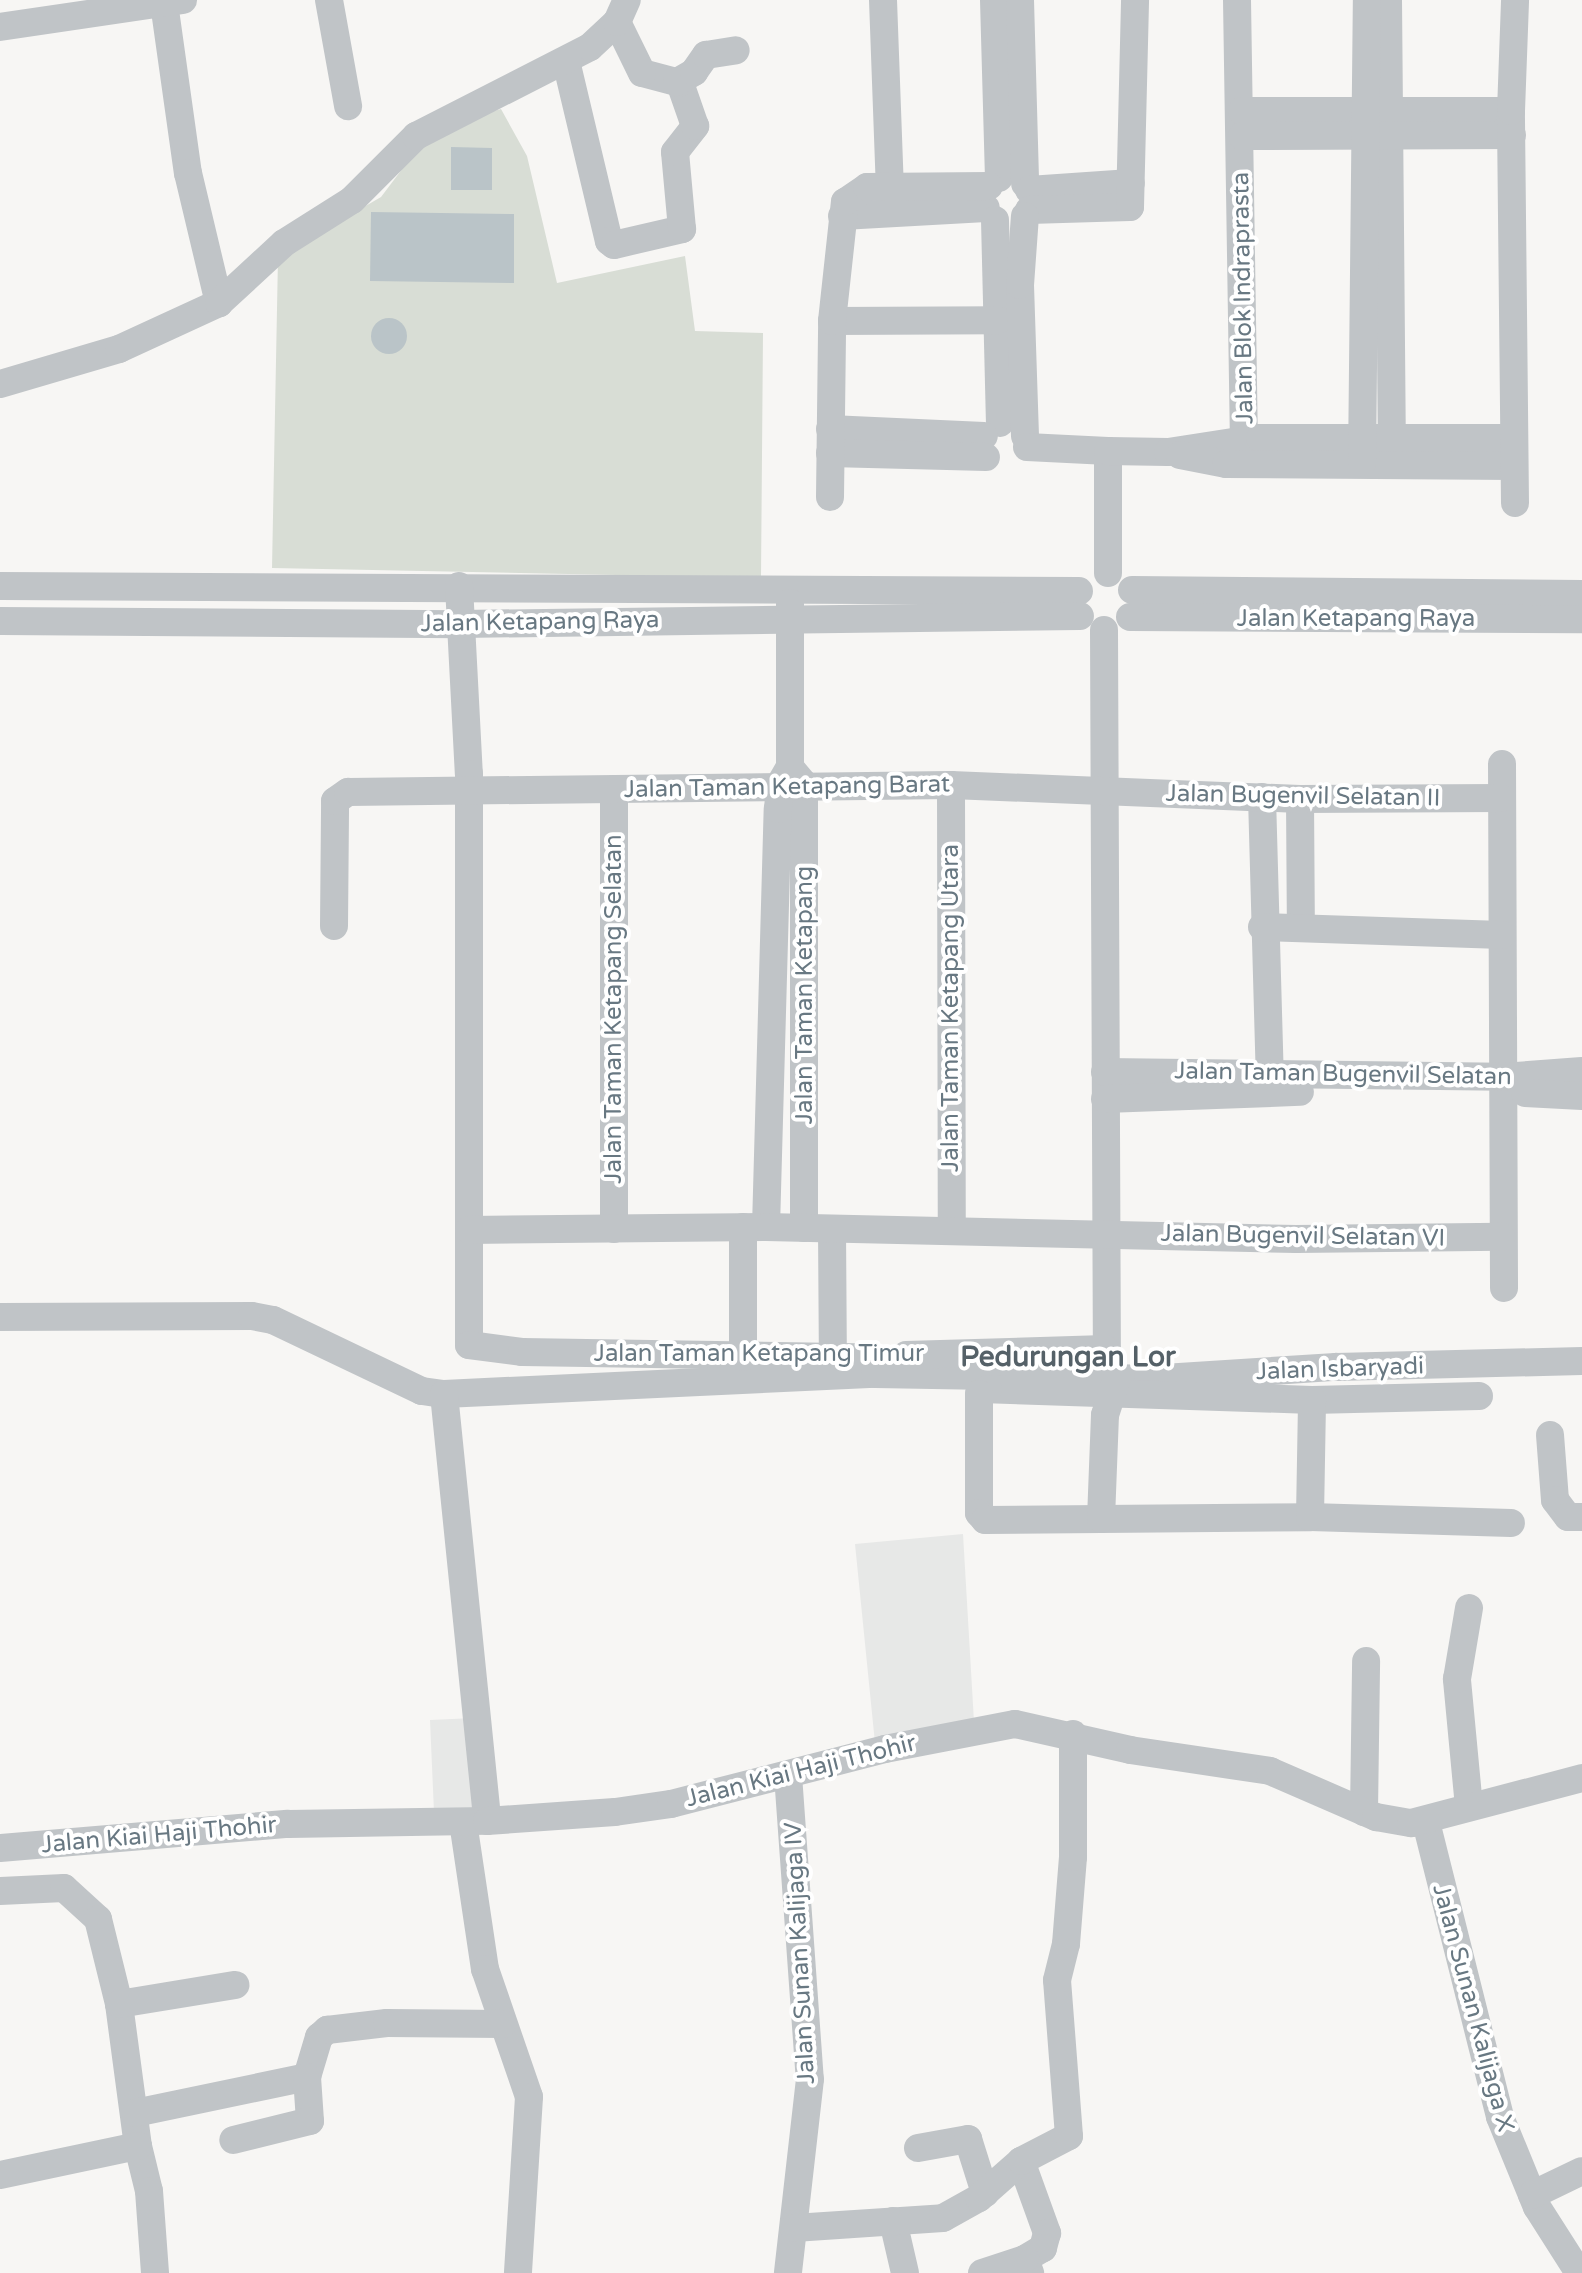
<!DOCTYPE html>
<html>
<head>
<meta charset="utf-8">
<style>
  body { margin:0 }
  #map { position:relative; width:1582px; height:2273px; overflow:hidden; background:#f7f6f4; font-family:"Varela Round",sans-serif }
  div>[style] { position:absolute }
  .built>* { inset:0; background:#e7e8e7 }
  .green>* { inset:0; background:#d8ddd5 }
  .water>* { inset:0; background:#bac4c8 }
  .round { border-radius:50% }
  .minor>* { height:28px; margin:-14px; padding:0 14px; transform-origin:14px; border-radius:14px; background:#c0c4c7 }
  span { translate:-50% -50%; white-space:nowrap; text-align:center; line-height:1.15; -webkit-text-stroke:8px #fff; paint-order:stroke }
  .street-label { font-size:24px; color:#687882 }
  .quarter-label { font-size:28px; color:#556168; font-weight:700 }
</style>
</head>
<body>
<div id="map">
  <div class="built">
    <i style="clip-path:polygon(963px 1534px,974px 1722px,875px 1743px,855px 1544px)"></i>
    <i style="clip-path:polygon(474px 1718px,483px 1810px,434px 1812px,430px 1720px)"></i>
  </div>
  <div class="green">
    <i style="clip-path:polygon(501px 109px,527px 156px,557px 283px,685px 256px,695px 331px,763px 333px,761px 578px,272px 568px,278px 257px,381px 197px,434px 127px)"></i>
  </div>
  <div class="water">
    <i style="clip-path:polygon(451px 147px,492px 148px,492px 190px,451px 190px)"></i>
    <i style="clip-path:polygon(371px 212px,514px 214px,514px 283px,370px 281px)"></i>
    <i class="round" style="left:371px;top:318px;width:36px;height:36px"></i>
  </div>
  <div class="minor">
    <i style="left:329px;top:0;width:108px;rotate:79.8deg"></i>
    <i style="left:883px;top:0;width:187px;rotate:87.9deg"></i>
    <i style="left:994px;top:0;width:178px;rotate:88.4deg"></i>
    <i style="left:1020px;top:0;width:184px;rotate:88.4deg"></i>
    <i style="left:1237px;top:0;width:439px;rotate:89.1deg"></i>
    <i style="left:1388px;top:0;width:462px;rotate:89.5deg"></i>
    <i style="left:164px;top:3px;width:172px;rotate:82deg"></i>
    <i style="left:188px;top:173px;width:134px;rotate:76.6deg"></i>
    <i style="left:0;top:27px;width:185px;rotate:-8.4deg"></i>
    <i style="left:566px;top:61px;width:185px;rotate:76.6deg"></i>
    <i style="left:609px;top:241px;width:6px;rotate:39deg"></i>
    <i style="left:614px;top:245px;width:70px;rotate:-13.2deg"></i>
    <i style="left:682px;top:229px;width:77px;rotate:-95.2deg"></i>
    <i style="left:675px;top:152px;width:33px;rotate:-52deg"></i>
    <i style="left:695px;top:126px;width:46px;rotate:-109.2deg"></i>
    <i style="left:680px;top:83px;width:39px;rotate:-165deg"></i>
    <i style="left:642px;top:73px;width:57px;rotate:-116.1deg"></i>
    <i style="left:677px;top:82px;width:20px;rotate:-30deg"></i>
    <i style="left:694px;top:72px;width:21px;rotate:-55deg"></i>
    <i style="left:706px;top:55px;width:30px;rotate:-9deg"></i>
    <i style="left:1242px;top:111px;width:269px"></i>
    <i style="left:1242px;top:136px;width:270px;rotate:-0.2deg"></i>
    <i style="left:1029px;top:190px;width:102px;rotate:-3.9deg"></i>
    <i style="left:1029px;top:210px;width:101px;rotate:-1.7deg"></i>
    <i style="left:1130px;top:207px;width:207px;rotate:-88.6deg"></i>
    <i style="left:842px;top:216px;width:144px;rotate:-3.2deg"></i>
    <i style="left:995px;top:220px;width:203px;rotate:88.6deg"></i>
    <i style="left:832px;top:321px;width:166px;rotate:-0.3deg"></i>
    <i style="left:0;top:384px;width:124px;rotate:-16.4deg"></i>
    <i style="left:119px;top:349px;width:110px;rotate:-24.7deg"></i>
    <i style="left:219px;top:303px;width:88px;rotate:-42.7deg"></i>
    <i style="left:284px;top:243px;width:80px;rotate:-32.3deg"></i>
    <i style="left:352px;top:200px;width:91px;rotate:-45deg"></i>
    <i style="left:416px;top:136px;width:195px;rotate:-27.1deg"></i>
    <i style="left:590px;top:47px;width:37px;rotate:-43deg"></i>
    <i style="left:617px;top:22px;width:24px;rotate:-66deg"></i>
    <i style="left:830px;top:429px;width:154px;rotate:2.6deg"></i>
    <i style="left:1025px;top:436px;width:151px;rotate:-91.9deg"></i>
    <i style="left:1020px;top:285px;width:69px;rotate:-85.9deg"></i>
    <i style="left:1027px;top:447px;width:81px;rotate:2.8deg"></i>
    <i style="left:1108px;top:451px;width:122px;rotate:90deg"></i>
    <i style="left:1108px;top:451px;width:60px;rotate:1deg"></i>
    <i style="left:1168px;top:452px;width:93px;rotate:-8.7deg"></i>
    <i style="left:1260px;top:438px;width:253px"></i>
    <i style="left:830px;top:453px;width:156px;rotate:1.5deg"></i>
    <i style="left:1180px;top:455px;width:47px;rotate:11.1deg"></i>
    <i style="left:1226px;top:464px;width:288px;rotate:0.4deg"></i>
    <i style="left:1362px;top:463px;width:463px;rotate:-89.4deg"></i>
    <i style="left:830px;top:497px;width:176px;rotate:-89.3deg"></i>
    <i style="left:832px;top:321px;width:120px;rotate:-83.8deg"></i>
    <i style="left:845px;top:202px;width:27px;rotate:-34deg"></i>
    <i style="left:867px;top:187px;width:122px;rotate:-0.5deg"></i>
    <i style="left:1515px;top:503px;width:392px;rotate:-90.6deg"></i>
    <i style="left:1511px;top:111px;width:111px;rotate:-87.9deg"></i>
    <i style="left:0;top:586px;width:1079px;rotate:0.27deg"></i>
    <i style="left:459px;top:586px;width:188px;rotate:87deg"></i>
    <i style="left:469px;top:774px;width:571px;rotate:90deg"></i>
    <i style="left:469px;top:1345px;width:53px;rotate:7.5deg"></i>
    <i style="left:522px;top:1352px;width:334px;rotate:0.9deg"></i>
    <i style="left:1132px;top:590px;width:450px;rotate:0.5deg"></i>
    <i style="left:1130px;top:617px;width:452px;rotate:0.3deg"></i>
    <i style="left:0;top:621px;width:461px;rotate:0.4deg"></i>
    <i style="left:461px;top:624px;width:619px;rotate:-0.74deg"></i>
    <i style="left:1104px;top:630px;width:736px;rotate:89.77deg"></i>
    <i style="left:1502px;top:764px;width:524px;rotate:89.78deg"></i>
    <i style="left:793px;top:771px;width:17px;rotate:50deg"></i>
    <i style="left:804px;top:784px;width:444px;rotate:90deg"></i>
    <i style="left:951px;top:785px;width:446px;rotate:89.9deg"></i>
    <i style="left:614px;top:789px;width:440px;rotate:90deg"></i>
    <i style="left:1262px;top:797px;width:294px;rotate:88.4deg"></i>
    <i style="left:1300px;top:799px;width:129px;rotate:89.6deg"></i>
    <i style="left:334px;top:926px;width:125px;rotate:-89.5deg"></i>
    <i style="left:335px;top:801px;width:16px;rotate:-35deg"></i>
    <i style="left:348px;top:792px;width:603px;rotate:-0.67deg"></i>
    <i style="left:951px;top:785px;width:349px;rotate:2.3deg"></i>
    <i style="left:1300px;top:799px;width:201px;rotate:-0.3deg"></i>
    <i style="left:1262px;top:927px;width:240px;rotate:1.9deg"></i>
    <i style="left:1105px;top:1072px;width:397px;rotate:0.7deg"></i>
    <i style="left:1502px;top:1077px;width:80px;rotate:-4.3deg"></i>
    <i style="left:1525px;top:1093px;width:57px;rotate:3deg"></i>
    <i style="left:1105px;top:1099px;width:195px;rotate:-2.1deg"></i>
    <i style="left:766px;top:1227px;width:418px;rotate:-88.4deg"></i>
    <i style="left:778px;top:809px;width:25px;rotate:-85deg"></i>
    <i style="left:780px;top:784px;width:20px;rotate:-60deg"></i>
    <i style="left:790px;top:767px;width:164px;rotate:-90deg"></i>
    <i style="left:832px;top:1229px;width:128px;rotate:89.6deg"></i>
    <i style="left:469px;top:1230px;width:297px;rotate:-0.6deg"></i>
    <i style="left:766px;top:1227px;width:530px;rotate:1.3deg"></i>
    <i style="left:1296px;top:1239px;width:205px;rotate:-0.6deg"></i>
    <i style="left:0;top:1317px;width:252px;rotate:-0.2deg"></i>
    <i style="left:252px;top:1316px;width:21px;rotate:11deg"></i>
    <i style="left:273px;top:1320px;width:165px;rotate:25.5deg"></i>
    <i style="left:422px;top:1391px;width:22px;rotate:8deg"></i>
    <i style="left:444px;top:1394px;width:431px;rotate:-2.7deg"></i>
    <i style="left:875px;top:1374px;width:273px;rotate:1deg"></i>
    <i style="left:1148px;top:1379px;width:188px;rotate:-3.7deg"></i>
    <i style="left:1336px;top:1367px;width:246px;rotate:-1.4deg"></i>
    <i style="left:906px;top:1355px;width:199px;rotate:-1.7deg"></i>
    <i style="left:743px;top:1357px;width:130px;rotate:-90deg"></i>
    <i style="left:444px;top:1394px;width:429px;rotate:84.2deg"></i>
    <i style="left:1479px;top:1396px;width:167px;rotate:178.6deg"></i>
    <i style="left:1312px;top:1400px;width:324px;rotate:-178.1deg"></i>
    <i style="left:988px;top:1389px;width:10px;rotate:151deg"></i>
    <i style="left:979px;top:1394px;width:119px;rotate:90deg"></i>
    <i style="left:979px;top:1513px;width:9px;rotate:49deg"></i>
    <i style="left:985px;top:1520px;width:325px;rotate:-0.5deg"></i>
    <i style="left:1310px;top:1517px;width:201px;rotate:1.7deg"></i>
    <i style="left:1550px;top:1435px;width:65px;rotate:85.6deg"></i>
    <i style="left:1555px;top:1500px;width:21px;rotate:53deg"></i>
    <i style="left:1568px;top:1517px;width:14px"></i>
    <i style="left:1310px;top:1517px;width:117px;rotate:-89deg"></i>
    <i style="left:1101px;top:1519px;width:104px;rotate:-87.8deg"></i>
    <i style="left:1105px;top:1415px;width:38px;rotate:-72deg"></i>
    <i style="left:788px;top:1775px;width:305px;rotate:85.9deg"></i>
    <i style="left:810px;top:2079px;width:195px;rotate:96.5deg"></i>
    <i style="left:1469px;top:1807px;width:129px;rotate:-95.4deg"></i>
    <i style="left:1457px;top:1679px;width:72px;rotate:-80.4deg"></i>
    <i style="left:1364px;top:1812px;width:151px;rotate:-89.2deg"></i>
    <i style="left:463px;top:1822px;width:149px;rotate:81.5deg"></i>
    <i style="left:485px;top:1969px;width:135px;rotate:71deg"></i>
    <i style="left:529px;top:2097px;width:176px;rotate:93.6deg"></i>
    <i style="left:1426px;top:1822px;width:304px;rotate:75.9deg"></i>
    <i style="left:1500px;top:2117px;width:97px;rotate:67.7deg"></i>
    <i style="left:1537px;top:2207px;width:78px;rotate:57.5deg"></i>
    <i style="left:0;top:1848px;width:289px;rotate:-4.8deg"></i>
    <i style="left:288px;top:1824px;width:199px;rotate:-0.9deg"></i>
    <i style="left:487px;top:1821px;width:128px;rotate:-4deg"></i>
    <i style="left:615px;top:1812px;width:57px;rotate:-8.1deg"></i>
    <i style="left:671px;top:1804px;width:221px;rotate:-14.4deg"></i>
    <i style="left:885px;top:1749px;width:132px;rotate:-10.9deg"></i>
    <i style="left:1015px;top:1724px;width:118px;rotate:12.7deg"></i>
    <i style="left:1130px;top:1750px;width:142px;rotate:8.5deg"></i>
    <i style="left:1270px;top:1771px;width:116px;rotate:23.5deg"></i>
    <i style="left:1376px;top:1817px;width:36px;rotate:10deg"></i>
    <i style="left:1411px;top:1823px;width:177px;rotate:-14.7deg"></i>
    <i style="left:0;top:1891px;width:64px;rotate:-2.7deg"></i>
    <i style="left:64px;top:1888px;width:46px;rotate:42.4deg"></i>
    <i style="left:98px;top:1919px;width:88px;rotate:76.1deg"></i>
    <i style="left:119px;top:2004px;width:143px;rotate:82.4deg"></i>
    <i style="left:138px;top:2146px;width:46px;rotate:76.3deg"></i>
    <i style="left:149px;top:2191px;width:82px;rotate:85.8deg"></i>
    <i style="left:119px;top:2004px;width:118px;rotate:-9.3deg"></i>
    <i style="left:307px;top:2077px;width:42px;rotate:-73.3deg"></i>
    <i style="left:319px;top:2037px;width:11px;rotate:-41deg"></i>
    <i style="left:327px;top:2030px;width:60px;rotate:-6.7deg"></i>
    <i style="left:387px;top:2023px;width:116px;rotate:0.5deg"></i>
    <i style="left:135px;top:2113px;width:176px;rotate:-11.8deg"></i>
    <i style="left:307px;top:2077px;width:44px;rotate:86.1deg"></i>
    <i style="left:310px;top:2121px;width:79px;rotate:166.1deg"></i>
    <i style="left:918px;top:2148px;width:51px;rotate:-10.2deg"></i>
    <i style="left:968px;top:2139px;width:57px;rotate:72.5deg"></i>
    <i style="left:1021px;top:2161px;width:77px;rotate:70.1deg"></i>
    <i style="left:1047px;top:2233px;width:16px;rotate:105deg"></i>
    <i style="left:1043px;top:2248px;width:21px;rotate:149deg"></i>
    <i style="left:1025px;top:2259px;width:15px;rotate:70deg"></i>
    <i style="left:0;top:2175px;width:141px;rotate:-11.9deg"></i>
    <i style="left:1532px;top:2195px;width:55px;rotate:-25.6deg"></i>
    <i style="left:893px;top:2221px;width:53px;rotate:77deg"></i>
    <i style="left:794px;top:2228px;width:149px;rotate:-3.8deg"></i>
    <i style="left:943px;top:2218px;width:41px;rotate:-29.1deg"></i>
    <i style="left:979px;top:2198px;width:56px;rotate:-41.4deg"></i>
    <i style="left:1021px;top:2161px;width:54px;rotate:-27.5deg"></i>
    <i style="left:1069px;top:2136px;width:156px;rotate:-94.4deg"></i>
    <i style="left:1057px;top:1980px;width:37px;rotate:-76deg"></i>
    <i style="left:1066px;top:1944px;width:87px;rotate:-85.4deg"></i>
    <i style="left:1073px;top:1857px;width:123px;rotate:-90deg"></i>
    <i style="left:982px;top:2273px;width:45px;rotate:-18deg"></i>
  </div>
  <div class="street-label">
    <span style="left:1243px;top:298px;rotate:-91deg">Jalan Blok Indraprasta</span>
    <span style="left:1356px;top:619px">Jalan Ketapang Raya</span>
    <span style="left:540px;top:622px;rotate:-1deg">Jalan Ketapang Raya</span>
    <span style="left:787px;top:787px;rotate:-1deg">Jalan Taman Ketapang Barat</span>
    <span style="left:1303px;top:796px;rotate:1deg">Jalan Bugenvil Selatan II</span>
    <span style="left:805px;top:995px;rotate:-90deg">Jalan Taman Ketapang</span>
    <span style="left:951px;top:1008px;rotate:-90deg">Jalan Taman Ketapang Utara</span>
    <span style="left:614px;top:1009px;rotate:-90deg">Jalan Taman Ketapang Selatan</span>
    <span style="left:1343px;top:1074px;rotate:1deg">Jalan Taman Bugenvil Selatan</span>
    <span style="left:1303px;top:1236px;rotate:1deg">Jalan Bugenvil Selatan VI</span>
    <span style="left:759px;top:1354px">Jalan Taman Ketapang Timur</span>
    <span style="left:1340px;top:1369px;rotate:-2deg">Jalan Isbaryadi</span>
    <span style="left:801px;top:1771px;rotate:-14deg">Jalan Kiai Haji Thohir</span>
    <span style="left:159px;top:1835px;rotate:-5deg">Jalan Kiai Haji Thohir</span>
    <span style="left:800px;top:1953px;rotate:-93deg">Jalan Sunan Kalijaga IV</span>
    <span style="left:1473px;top:2008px;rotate:75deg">Jalan Sunan Kalijaga X</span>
  </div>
  <div class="quarter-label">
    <span style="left:1068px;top:1357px">Pedurungan Lor</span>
  </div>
</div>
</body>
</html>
